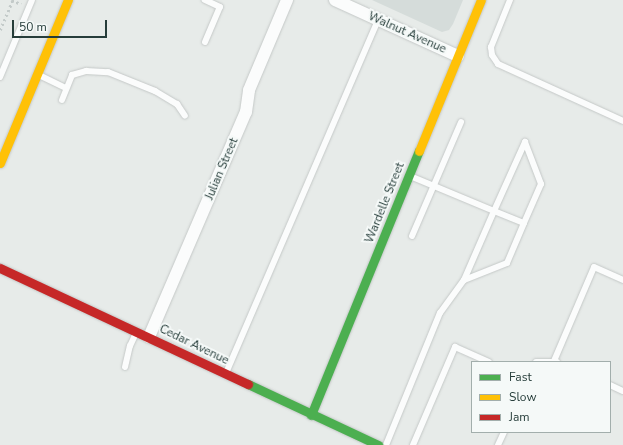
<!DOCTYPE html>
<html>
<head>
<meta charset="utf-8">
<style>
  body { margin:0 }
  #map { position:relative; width:623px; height:445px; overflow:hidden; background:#e7ebe9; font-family:"Nunito Sans",sans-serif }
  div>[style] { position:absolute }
  .built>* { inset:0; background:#d5dcda }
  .path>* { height:2.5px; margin-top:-1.25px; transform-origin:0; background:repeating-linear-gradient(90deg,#c3cac9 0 2px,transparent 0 5px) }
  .roads { filter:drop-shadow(0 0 1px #c4c8c7) drop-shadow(0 0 1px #c4c8c7) }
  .lane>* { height:6px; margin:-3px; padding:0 3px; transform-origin:3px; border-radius:3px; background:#fbfcfc }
  .street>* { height:12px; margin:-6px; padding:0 6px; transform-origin:6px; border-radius:6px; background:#fbfcfc }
  .fast>* { height:9px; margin:-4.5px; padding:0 4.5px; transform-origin:4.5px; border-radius:4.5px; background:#4caf50 }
  .slow>* { height:9px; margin:-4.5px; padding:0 4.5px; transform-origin:4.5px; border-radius:4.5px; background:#ffc107 }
  .jam>* { height:9px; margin:-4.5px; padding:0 4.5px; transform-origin:4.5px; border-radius:4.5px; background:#c62828 }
  span { translate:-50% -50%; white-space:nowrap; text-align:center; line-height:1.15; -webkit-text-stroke:4px #f5f9f8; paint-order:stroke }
  .street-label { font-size:12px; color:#263d3a }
  .legend { position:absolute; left:471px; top:361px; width:140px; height:72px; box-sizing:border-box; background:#f5f9f8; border:1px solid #a2aeac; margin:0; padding:5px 7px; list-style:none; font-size:12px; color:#263d3a }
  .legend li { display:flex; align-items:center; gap:8px; height:20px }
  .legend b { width:20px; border:1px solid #a2aeac }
  .scale { position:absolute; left:12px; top:20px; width:95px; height:18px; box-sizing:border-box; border:2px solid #263d3a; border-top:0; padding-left:5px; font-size:12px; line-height:14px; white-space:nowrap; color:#263d3a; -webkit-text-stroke:3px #f5f9f8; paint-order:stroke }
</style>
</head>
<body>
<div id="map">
  <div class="built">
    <i style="clip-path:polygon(372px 0,463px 0,453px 24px,449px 30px,442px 32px)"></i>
  </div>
  <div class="path">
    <i style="left:12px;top:0;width:10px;rotate:24deg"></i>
    <i style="left:0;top:30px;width:33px;rotate:-67deg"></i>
  </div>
  <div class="roads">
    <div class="lane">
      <i style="left:510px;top:0;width:51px;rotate:112deg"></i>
      <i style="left:491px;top:47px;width:8px;rotate:83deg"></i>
      <i style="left:492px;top:55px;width:11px;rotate:56deg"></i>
      <i style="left:498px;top:64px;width:137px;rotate:24.5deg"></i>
      <i style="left:205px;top:42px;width:38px;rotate:-67deg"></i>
      <i style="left:220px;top:7px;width:17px;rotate:-155deg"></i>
      <i style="left:39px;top:75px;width:30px;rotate:26deg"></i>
      <i style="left:0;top:77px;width:83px;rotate:-67.4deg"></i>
      <i style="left:62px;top:100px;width:27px;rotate:-68deg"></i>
      <i style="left:72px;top:75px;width:15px;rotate:-16deg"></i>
      <i style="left:86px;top:71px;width:22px;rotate:3deg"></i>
      <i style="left:108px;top:72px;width:51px;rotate:22deg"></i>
      <i style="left:155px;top:91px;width:26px;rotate:31deg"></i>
      <i style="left:177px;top:104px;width:14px;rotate:56deg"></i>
      <i style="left:410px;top:176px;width:91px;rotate:22.6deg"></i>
      <i style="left:494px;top:211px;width:76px;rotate:-65.8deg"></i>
      <i style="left:525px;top:142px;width:45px;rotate:69.1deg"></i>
      <i style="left:541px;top:184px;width:43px;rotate:113.6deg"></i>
      <i style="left:524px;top:223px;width:43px;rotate:113deg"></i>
      <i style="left:507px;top:263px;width:46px;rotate:158.4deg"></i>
      <i style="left:464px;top:280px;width:75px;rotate:-66.5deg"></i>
      <i style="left:494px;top:211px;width:32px;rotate:22deg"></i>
      <i style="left:412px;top:236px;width:124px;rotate:-66.7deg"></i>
      <i style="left:554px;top:361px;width:102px;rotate:-66.9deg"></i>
      <i style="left:594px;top:267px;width:32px;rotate:24deg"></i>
      <i style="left:536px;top:362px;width:21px"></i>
      <i style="left:125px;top:367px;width:22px;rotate:-77deg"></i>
      <i style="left:130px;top:346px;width:14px;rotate:-65deg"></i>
      <i style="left:226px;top:373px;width:384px;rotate:-66.7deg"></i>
      <i style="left:610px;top:385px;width:14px;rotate:25deg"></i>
      <i style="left:386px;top:445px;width:143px;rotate:-67.8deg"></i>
      <i style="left:440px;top:313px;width:41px;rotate:-54deg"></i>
      <i style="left:413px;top:445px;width:107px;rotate:-66.8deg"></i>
      <i style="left:455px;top:347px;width:37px;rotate:24deg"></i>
      <i style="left:498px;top:445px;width:14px;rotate:-65deg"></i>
    </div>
    <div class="street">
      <i style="left:335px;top:0;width:135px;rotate:24.5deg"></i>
      <i style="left:149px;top:337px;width:245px;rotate:-66.7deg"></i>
      <i style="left:246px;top:112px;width:22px;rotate:-82deg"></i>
      <i style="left:249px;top:90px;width:98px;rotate:-67.1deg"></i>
    </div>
    <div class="fast">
      <i style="left:248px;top:384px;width:144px;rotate:25.1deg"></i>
      <i style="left:311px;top:415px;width:285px;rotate:-67.8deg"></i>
    </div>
    <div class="slow">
      <i style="left:419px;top:151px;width:163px;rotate:-67.7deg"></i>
      <i style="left:0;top:163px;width:177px;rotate:-67.4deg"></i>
    </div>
    <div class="jam">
      <i style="left:0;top:268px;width:274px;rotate:25.1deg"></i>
    </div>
  </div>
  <div class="street-label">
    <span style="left:407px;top:33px;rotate:24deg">Walnut Avenue</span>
    <span style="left:222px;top:169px;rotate:-67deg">Julian Street</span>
    <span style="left:385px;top:203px;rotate:-68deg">Wardelle Street</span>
    <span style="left:194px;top:345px;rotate:26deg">Cedar Avenue</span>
  </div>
  <ul class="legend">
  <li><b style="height:5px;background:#4caf50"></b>Fast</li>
  <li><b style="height:5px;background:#ffc107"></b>Slow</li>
  <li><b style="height:5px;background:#c62828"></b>Jam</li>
  </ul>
  <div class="scale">50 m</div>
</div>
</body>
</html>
